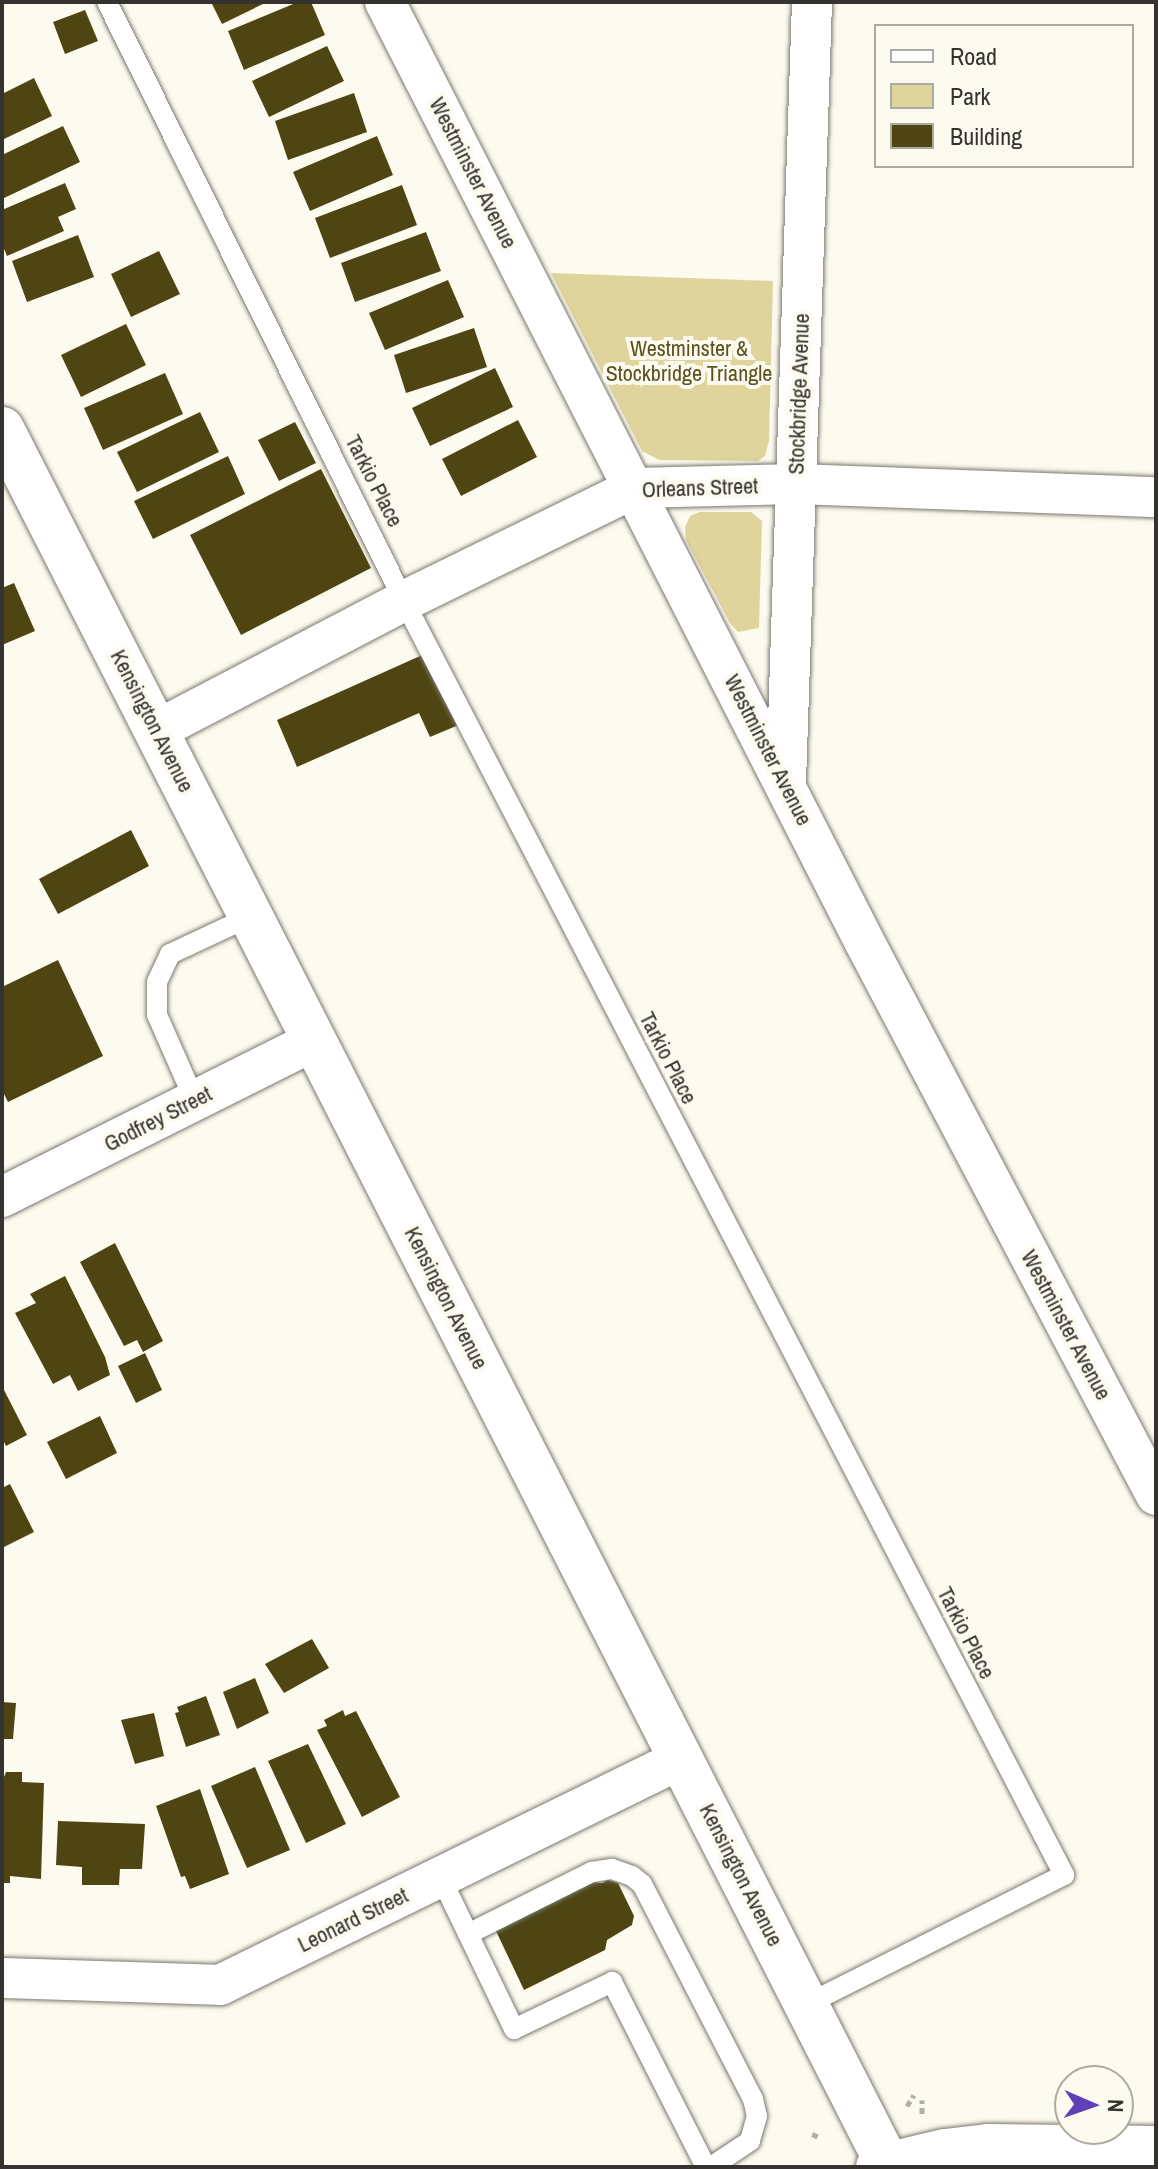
<!DOCTYPE html>
<html>
<head>
<meta charset="utf-8">
<style>
  body { margin:0 }
  #map { position:relative; width:1158px; height:2169px; overflow:hidden; background:#fdfaef; font-family:"Archivo Narrow",sans-serif }
  div>[style] { position:absolute }
  .green>* { inset:0; background:#e0d49d }
  .building>* { inset:0; background:#4f4512 }
  .path>* { height:5px; margin-top:-2.5px; transform-origin:0; background:repeating-linear-gradient(90deg,#b0aea5 0 6px,transparent 0 10px) }
  .roads { filter:drop-shadow(0 0 2px #7b796f) drop-shadow(0 0 2px #7b796f) }
  .lane>* { height:20px; margin:-10px; padding:0 10px; transform-origin:10px; border-radius:10px; background:#fff }
  .street>* { height:40px; margin:-20px; padding:0 20px; transform-origin:20px; border-radius:20px; background:#fff }
  .secondary>* { height:44px; margin:-22px; padding:0 22px; transform-origin:22px; border-radius:22px; background:#fff }
  span { translate:-50% -50%; white-space:nowrap; text-align:center; line-height:1.15; -webkit-text-stroke:8px #fdfaef; paint-order:stroke }
  .street-label { font-size:22px; color:#34332f }
  .park-label { font-size:22px; color:#5c511f }
  .frame { position:absolute; inset:0; border:4px solid #34332f; pointer-events:none }
  .legend { position:absolute; left:874px; top:24px; width:260px; height:144px; box-sizing:border-box; background:#fdfaef; border:2px solid #adaaa2; margin:0; padding:10px 14px; list-style:none; font-size:24px; color:#34332f }
  .legend li { display:flex; align-items:center; gap:16px; height:40px }
  .legend b { width:40px; border:2px solid #adaaa2 }
  .north { position:absolute; left:1054px; top:2065px; width:80px; height:80px; box-sizing:border-box; background:#fdfaef; border:2px solid #adaaa2; border-radius:50%; rotate:92deg; font-size:22px; font-weight:700; line-height:32px; text-align:center; color:#34332f }
  .north::after { content:''; display:block; margin:auto; width:28px; height:36px; background:#603fb7; clip-path:polygon(50% 0,100% 100%,50% 72%,0 100%) }
</style>
</head>
<body>
<div id="map">
  <div class="green">
    <i style="clip-path:polygon(551px 273px,773px 281px,769px 441px,765px 456px,758px 461px,659px 460px,642px 451px)"></i>
    <i style="clip-path:polygon(700px 512px,751px 512px,762px 521px,759px 628px,738px 632px,730px 623px,686px 540px,685px 527px,690px 516px)"></i>
  </div>
  <div class="building">
    <i style="clip-path:polygon(211px 2px,267px 2px,222px 24px)"></i>
    <i style="clip-path:polygon(298px 2px,311px 2px,325px 35px,244px 70px,228px 31px)"></i>
    <i style="clip-path:polygon(85px 10px,98px 41px,65px 54px,53px 22px)"></i>
    <i style="clip-path:polygon(327px 46px,344px 81px,269px 117px,252px 81px)"></i>
    <i style="clip-path:polygon(34px 78px,52px 116px,2px 140px,2px 94px)"></i>
    <i style="clip-path:polygon(354px 93px,367px 132px,288px 160px,275px 121px)"></i>
    <i style="clip-path:polygon(63px 126px,80px 162px,2px 199px,2px 155px)"></i>
    <i style="clip-path:polygon(377px 136px,393px 175px,310px 211px,293px 172px)"></i>
    <i style="clip-path:polygon(65px 183px,76px 209px,58px 217px,64px 231px,7px 256px,2px 244px,2px 210px)"></i>
    <i style="clip-path:polygon(402px 185px,417px 225px,330px 258px,315px 218px)"></i>
    <i style="clip-path:polygon(426px 232px,441px 271px,355px 302px,341px 263px)"></i>
    <i style="clip-path:polygon(78px 235px,94px 277px,27px 302px,12px 261px)"></i>
    <i style="clip-path:polygon(159px 251px,180px 294px,131px 317px,111px 274px)"></i>
    <i style="clip-path:polygon(448px 280px,464px 317px,385px 350px,369px 313px)"></i>
    <i style="clip-path:polygon(126px 324px,146px 365px,81px 397px,61px 355px)"></i>
    <i style="clip-path:polygon(474px 328px,487px 367px,406px 393px,394px 355px)"></i>
    <i style="clip-path:polygon(495px 368px,513px 407px,430px 446px,412px 408px)"></i>
    <i style="clip-path:polygon(165px 373px,183px 414px,103px 450px,84px 408px)"></i>
    <i style="clip-path:polygon(200px 412px,219px 452px,137px 492px,117px 452px)"></i>
    <i style="clip-path:polygon(518px 420px,537px 457px,461px 496px,442px 459px)"></i>
    <i style="clip-path:polygon(295px 422px,316px 463px,279px 481px,258px 440px)"></i>
    <i style="clip-path:polygon(228px 456px,245px 494px,153px 539px,134px 501px)"></i>
    <i style="clip-path:polygon(321px 469px,371px 568px,241px 635px,190px 535px)"></i>
    <i style="clip-path:polygon(14px 583px,35px 631px,2px 645px,2px 588px)"></i>
    <i style="clip-path:polygon(429px 652px,461px 724px,430px 737px,419px 713px,297px 767px,277px 720px)"></i>
    <i style="clip-path:polygon(131px 830px,149px 866px,58px 914px,39px 879px)"></i>
    <i style="clip-path:polygon(58px 960px,103px 1056px,8px 1102px,2px 1090px,2px 987px)"></i>
    <i style="clip-path:polygon(115px 1243px,163px 1341px,143px 1352px,137px 1340px,124px 1346px,80px 1262px)"></i>
    <i style="clip-path:polygon(65px 1276px,105px 1357px,110px 1375px,78px 1391px,70px 1375px,53px 1384px,15px 1313px,36px 1303px,30px 1294px)"></i>
    <i style="clip-path:polygon(145px 1353px,162px 1390px,136px 1403px,118px 1366px)"></i>
    <i style="clip-path:polygon(2px 1386px,27px 1435px,6px 1446px,2px 1438px)"></i>
    <i style="clip-path:polygon(100px 1416px,117px 1453px,66px 1479px,47px 1442px)"></i>
    <i style="clip-path:polygon(10px 1484px,34px 1532px,2px 1548px,2px 1488px)"></i>
    <i style="clip-path:polygon(312px 1639px,329px 1668px,284px 1693px,265px 1664px)"></i>
    <i style="clip-path:polygon(255px 1678px,269px 1713px,237px 1729px,223px 1692px)"></i>
    <i style="clip-path:polygon(206px 1696px,220px 1735px,186px 1747px,175px 1713px,179px 1712px,177px 1707px)"></i>
    <i style="clip-path:polygon(2px 1702px,16px 1703px,13px 1739px,2px 1739px)"></i>
    <i style="clip-path:polygon(343px 1710px,345px 1716px,356px 1711px,400px 1797px,362px 1817px,317px 1730px,327px 1726px,324px 1720px)"></i>
    <i style="clip-path:polygon(154px 1713px,164px 1756px,135px 1764px,121px 1720px)"></i>
    <i style="clip-path:polygon(308px 1744px,346px 1824px,306px 1843px,268px 1761px)"></i>
    <i style="clip-path:polygon(255px 1767px,290px 1850px,247px 1868px,211px 1786px)"></i>
    <i style="clip-path:polygon(6px 1772px,22px 1772px,22px 1782px,44px 1783px,41px 1879px,10px 1876px,10px 1883px,2px 1883px,2px 1782px)"></i>
    <i style="clip-path:polygon(200px 1789px,229px 1874px,190px 1889px,185px 1876px,181px 1877px,156px 1806px)"></i>
    <i style="clip-path:polygon(58px 1821px,145px 1824px,142px 1869px,120px 1869px,119px 1885px,82px 1885px,82px 1867px,56px 1865px)"></i>
    <i style="clip-path:polygon(608px 1880px,618px 1883px,634px 1916px,632px 1925px,607px 1940px,605px 1950px,524px 1990px,495px 1929px,588px 1882px,602px 1883px)"></i>
  </div>
  <div class="path">
    <i style="left:907px;top:2106px;width:13px;rotate:-58deg"></i>
    <i style="left:922px;top:2114px;width:14px;rotate:-90deg"></i>
    <i style="left:812px;top:2134px;width:8px;rotate:23deg"></i>
  </div>
  <div class="roads">
    <div class="lane">
      <i style="left:107px;top:2px;width:669px;rotate:63.63deg"></i>
      <i style="left:404px;top:601px;width:1435px;rotate:62.61deg"></i>
      <i style="left:1064px;top:1875px;width:288px;rotate:153.3deg"></i>
      <i style="left:195px;top:1101px;width:94px;rotate:-113.8deg"></i>
      <i style="left:157px;top:1015px;width:33px;rotate:-90deg"></i>
      <i style="left:157px;top:982px;width:31px;rotate:-65deg"></i>
      <i style="left:170px;top:954px;width:89px;rotate:-25.1deg"></i>
      <i style="left:441px;top:1878px;width:168px;rotate:64.2deg"></i>
      <i style="left:514px;top:2029px;width:109px;rotate:-25.6deg"></i>
      <i style="left:612px;top:1982px;width:208px;rotate:63.1deg"></i>
      <i style="left:468px;top:1934px;width:139px;rotate:-26.6deg"></i>
      <i style="left:592px;top:1872px;width:20px;rotate:-9deg"></i>
      <i style="left:612px;top:1869px;width:21px;rotate:19deg"></i>
      <i style="left:632px;top:1876px;width:13px;rotate:39deg"></i>
      <i style="left:642px;top:1884px;width:242px;rotate:62.7deg"></i>
      <i style="left:753px;top:2099px;width:17px;rotate:77deg"></i>
      <i style="left:757px;top:2116px;width:26px;rotate:106deg"></i>
      <i style="left:750px;top:2141px;width:47px;rotate:146.3deg"></i>
    </div>
    <div class="street">
      <i style="left:385px;top:2px;width:1054px;rotate:62.97deg"></i>
      <i style="left:864px;top:941px;width:626px;rotate:62.21deg"></i>
      <i style="left:157px;top:730px;width:279px;rotate:-27.6deg"></i>
      <i style="left:404px;top:601px;width:257px;rotate:-26.1deg"></i>
      <i style="left:635px;top:488px;width:161px;rotate:-1.4deg"></i>
      <i style="left:796px;top:484px;width:360px;rotate:2.1deg"></i>
      <i style="left:786px;top:782px;width:780px;rotate:-88.09deg"></i>
      <i style="left:2px;top:1197px;width:350px;rotate:-26.6deg"></i>
      <i style="left:2px;top:1978px;width:218px;rotate:1.8deg"></i>
      <i style="left:220px;top:1985px;width:513px;rotate:-26.12deg"></i>
    </div>
    <div class="secondary">
      <i style="left:2px;top:429px;width:1951px;rotate:62.96deg"></i>
      <i style="left:878px;top:2167px;width:69px;rotate:-13.4deg"></i>
      <i style="left:945px;top:2151px;width:43px;rotate:-6.6deg"></i>
      <i style="left:988px;top:2146px;width:168px;rotate:0.7deg"></i>
    </div>
  </div>
  <div class="street-label">
    <span style="left:473px;top:173px;rotate:63deg">Westminster Avenue</span>
    <span style="left:799px;top:394px;rotate:-88deg">Stockbridge Avenue</span>
    <span style="left:374px;top:481px;rotate:63deg">Tarkio Place</span>
    <span style="left:700px;top:488px;rotate:-2deg">Orleans Street</span>
    <span style="left:152px;top:721px;rotate:63deg">Kensington Avenue</span>
    <span style="left:768px;top:750px;rotate:63deg">Westminster Avenue</span>
    <span style="left:668px;top:1058px;rotate:63deg">Tarkio Place</span>
    <span style="left:158px;top:1119px;rotate:-27deg">Godfrey Street</span>
    <span style="left:446px;top:1298px;rotate:63deg">Kensington Avenue</span>
    <span style="left:1066px;top:1325px;rotate:62deg">Westminster Avenue</span>
    <span style="left:966px;top:1633px;rotate:63deg">Tarkio Place</span>
    <span style="left:741px;top:1875px;rotate:63deg">Kensington Avenue</span>
    <span style="left:353px;top:1920px;rotate:-26deg">Leonard Street</span>
  </div>
  <div class="park-label">
    <span style="left:689px;top:361px">Westminster &amp;<br>Stockbridge Triangle</span>
  </div>
  <div class="frame"></div>
  <ul class="legend">
  <li><b style="height:10px;background:#fff"></b>Road</li>
  <li><b style="height:22px;background:#e0d49d"></b>Park</li>
  <li><b style="height:22px;background:#4f4512"></b>Building</li>
  </ul>
  <div class="north">N</div>
</div>
</body>
</html>
